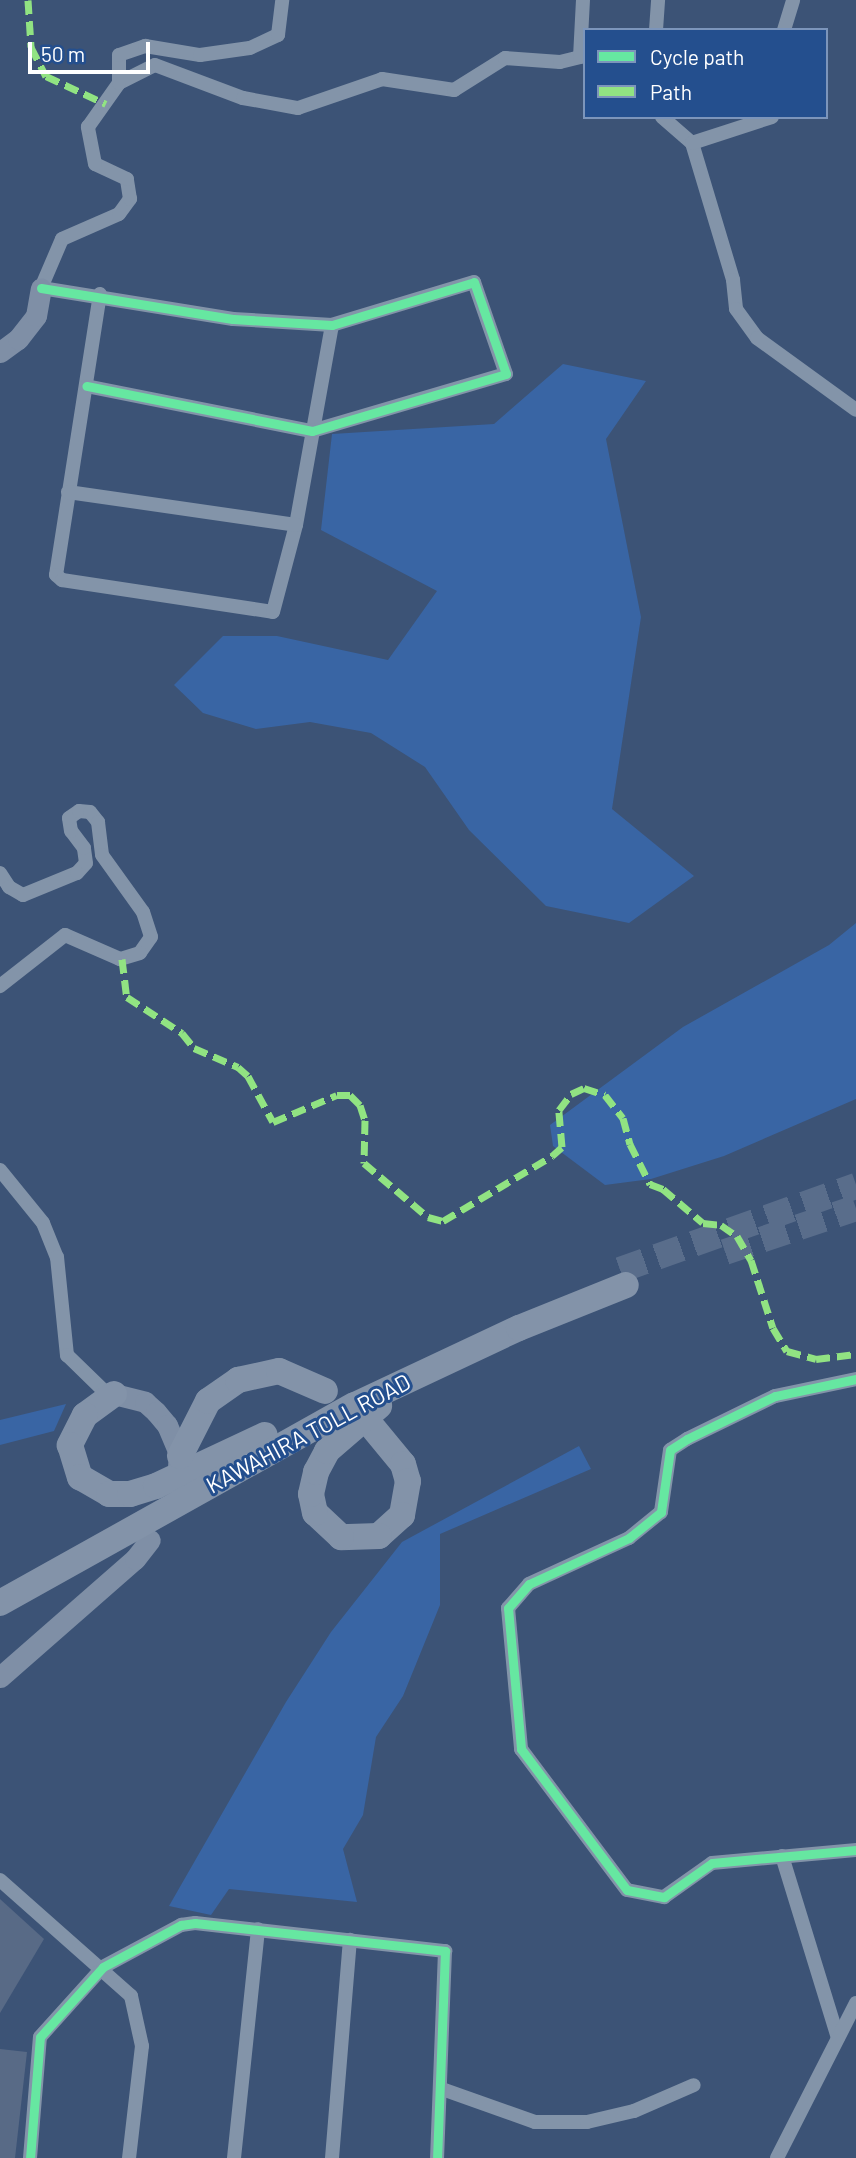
<!DOCTYPE html>
<html>
<head>
<meta charset="utf-8">
<style>
  body { margin:0 }
  #map { position:relative; width:856px; height:2158px; overflow:hidden; background:#3c5376; font-family:Barlow,sans-serif }
  div>[style] { position:absolute }
  .green>* { inset:0; background:#3965a4 }
  .building>* { inset:0; background:#586a86 }
  .highway-tunnel>* { height:26px; margin-top:-13px; transform-origin:0; background:repeating-linear-gradient(90deg,#596d8b 0 26px,transparent 0 39px) }
  .street>* { height:14px; margin:-7px; padding:0 7px; transform-origin:7px; border-radius:7px; background:#8394a9 }
  .secondary>* { height:21px; margin:-10.5px; padding:0 10.5px; transform-origin:10.5px; border-radius:10.5px; background:#7f8fa6 }
  .highway>* { height:26px; margin:-13px; padding:0 13px; transform-origin:13px; border-radius:13px; background:#8393a9 }
  .quiet>* { height:7px; margin-top:-3.5px; transform-origin:0; background:repeating-linear-gradient(90deg,#91e382 0 14px,transparent 0 21px) }
  .cycleway>* { height:9px; margin:-4.5px; padding:0 4.5px; transform-origin:4.5px; border-radius:4.5px; background:#66e7a1 }
  span { translate:-50% -50%; white-space:nowrap; text-align:center; line-height:1.15; -webkit-text-stroke:6px #244f8e; paint-order:stroke }
  .street-label { font-size:23px; color:#fff }
  .legend { position:absolute; left:583px; top:28px; width:245px; height:91px; box-sizing:border-box; background:#244f8e; border:2px solid #7c95bb; margin:0; padding:9px 12px; list-style:none; font-size:21px; color:#fff }
  .legend li { display:flex; align-items:center; gap:14px; height:35px }
  .legend b { width:35px; border:2px solid #7c95bb }
  .scale { position:absolute; left:28px; top:42px; width:122px; height:32px; box-sizing:border-box; border:4px solid #fff; border-top:0; padding-left:9px; font-size:21px; line-height:24px; white-space:nowrap; color:#fff; -webkit-text-stroke:5px #244f8e; paint-order:stroke }
</style>
</head>
<body>
<div id="map">
  <div class="green">
    <i style="clip-path:polygon(563px 364px,646px 381px,606px 439px,641px 617px,612px 809px,694px 876px,629px 923px,546px 906px,469px 830px,425px 767px,371px 733px,310px 722px,256px 729px,203px 713px,174px 685px,223px 636px,277px 636px,388px 660px,437px 591px,321px 530px,332px 434px,494px 424px)"></i>
    <i style="clip-path:polygon(856px 923px,856px 1099px,724px 1156px,651px 1179px,605px 1185px,553px 1146px,550px 1125px,683px 1027px,829px 945px)"></i>
    <i style="clip-path:polygon(66px 1404px,54px 1431px,0 1445px,0 1420px)"></i>
    <i style="clip-path:polygon(579px 1446px,591px 1469px,440px 1534px,440px 1605px,403px 1696px,376px 1737px,363px 1815px,343px 1849px,357px 1902px,229px 1889px,211px 1915px,169px 1906px,286px 1702px,331px 1632px,402px 1542px)"></i>
  </div>
  <div class="building">
    <i style="clip-path:polygon(0 1899px,44px 1939px,0 2013px)"></i>
    <i style="clip-path:polygon(0 2049px,27px 2052px,15px 2158px,0 2158px)"></i>
  </div>
  <div class="highway-tunnel">
    <i style="left:725px;top:1252px;width:138px;rotate:-18.6deg"></i>
    <i style="left:620px;top:1270px;width:251px;rotate:-19.6deg"></i>
  </div>
  <div class="street">
    <i style="left:656px;top:30px;width:30px;rotate:-86deg"></i>
    <i style="left:784px;top:30px;width:31px;rotate:-73deg"></i>
    <i style="left:119px;top:83px;width:40px;rotate:-26.6deg"></i>
    <i style="left:155px;top:65px;width:94px;rotate:20.6deg"></i>
    <i style="left:243px;top:98px;width:56px;rotate:10.3deg"></i>
    <i style="left:298px;top:108px;width:89px;rotate:-19deg"></i>
    <i style="left:382px;top:79px;width:73px;rotate:8.7deg"></i>
    <i style="left:454px;top:90px;width:60px;rotate:-32.1deg"></i>
    <i style="left:505px;top:58px;width:55px;rotate:4.2deg"></i>
    <i style="left:560px;top:62px;width:21px;rotate:-14deg"></i>
    <i style="left:580px;top:57px;width:57px;rotate:-87deg"></i>
    <i style="left:662px;top:117px;width:40px;rotate:41deg"></i>
    <i style="left:692px;top:143px;width:143px;rotate:73.3deg"></i>
    <i style="left:733px;top:280px;width:29px;rotate:84deg"></i>
    <i style="left:736px;top:309px;width:36px;rotate:54deg"></i>
    <i style="left:757px;top:338px;width:122px;rotate:36deg"></i>
    <i style="left:692px;top:143px;width:84px;rotate:-18deg"></i>
    <i style="left:100px;top:294px;width:284px;rotate:98.9deg"></i>
    <i style="left:56px;top:575px;width:8px;rotate:40deg"></i>
    <i style="left:62px;top:580px;width:213px;rotate:8.6deg"></i>
    <i style="left:273px;top:612px;width:90px;rotate:-75.2deg"></i>
    <i style="left:296px;top:525px;width:203px;rotate:-79.8deg"></i>
    <i style="left:86px;top:386px;width:230px;rotate:11.3deg"></i>
    <i style="left:312px;top:431px;width:202px;rotate:-16.4deg"></i>
    <i style="left:506px;top:374px;width:97px;rotate:-109.2deg"></i>
    <i style="left:474px;top:282px;width:148px;rotate:163.2deg"></i>
    <i style="left:332px;top:325px;width:99px;rotate:-176.5deg"></i>
    <i style="left:233px;top:319px;width:194px;rotate:-170.8deg"></i>
    <i style="left:41px;top:288px;width:53px;rotate:-66.8deg"></i>
    <i style="left:62px;top:239px;width:62px;rotate:-23.7deg"></i>
    <i style="left:119px;top:214px;width:19px;rotate:-54deg"></i>
    <i style="left:130px;top:199px;width:20px;rotate:-99deg"></i>
    <i style="left:127px;top:179px;width:35px;rotate:-155deg"></i>
    <i style="left:95px;top:164px;width:38px;rotate:-101deg"></i>
    <i style="left:88px;top:127px;width:54px;rotate:-54.8deg"></i>
    <i style="left:119px;top:83px;width:28px;rotate:-90deg"></i>
    <i style="left:119px;top:55px;width:28px;rotate:-19deg"></i>
    <i style="left:145px;top:46px;width:56px;rotate:9.3deg"></i>
    <i style="left:200px;top:55px;width:50px;rotate:-8deg"></i>
    <i style="left:250px;top:48px;width:31px;rotate:-25deg"></i>
    <i style="left:278px;top:35px;width:35px;rotate:-83deg"></i>
    <i style="left:68px;top:492px;width:230px;rotate:8.2deg"></i>
    <i style="left:0;top:873px;width:17px;rotate:57deg"></i>
    <i style="left:9px;top:887px;width:16px;rotate:30deg"></i>
    <i style="left:23px;top:895px;width:58px;rotate:-22.2deg"></i>
    <i style="left:77px;top:873px;width:13px;rotate:-48deg"></i>
    <i style="left:86px;top:863px;width:15px;rotate:-98deg"></i>
    <i style="left:84px;top:848px;width:21px;rotate:-127deg"></i>
    <i style="left:71px;top:831px;width:13px;rotate:-99deg"></i>
    <i style="left:69px;top:818px;width:12px;rotate:-35deg"></i>
    <i style="left:79px;top:811px;width:11px;rotate:5deg"></i>
    <i style="left:90px;top:812px;width:13px;rotate:51deg"></i>
    <i style="left:98px;top:822px;width:33px;rotate:83deg"></i>
    <i style="left:102px;top:855px;width:70px;rotate:54.3deg"></i>
    <i style="left:143px;top:912px;width:26px;rotate:72deg"></i>
    <i style="left:151px;top:937px;width:19px;rotate:125deg"></i>
    <i style="left:140px;top:953px;width:21px;rotate:163deg"></i>
    <i style="left:120px;top:959px;width:60px;rotate:-156.4deg"></i>
    <i style="left:65px;top:935px;width:83px;rotate:141.9deg"></i>
    <i style="left:0;top:1170px;width:68px;rotate:50.9deg"></i>
    <i style="left:43px;top:1223px;width:37px;rotate:68deg"></i>
    <i style="left:57px;top:1257px;width:99px;rotate:84.2deg"></i>
    <i style="left:67px;top:1355px;width:50px;rotate:44.2deg"></i>
    <i style="left:103px;top:1390px;width:12px;rotate:20deg"></i>
    <i style="left:856px;top:1379px;width:83px;rotate:168.1deg"></i>
    <i style="left:775px;top:1396px;width:98px;rotate:154deg"></i>
    <i style="left:687px;top:1439px;width:20px;rotate:147deg"></i>
    <i style="left:670px;top:1450px;width:63px;rotate:98.3deg"></i>
    <i style="left:661px;top:1512px;width:41px;rotate:140.9deg"></i>
    <i style="left:629px;top:1538px;width:110px;rotate:155.3deg"></i>
    <i style="left:529px;top:1584px;width:32px;rotate:131deg"></i>
    <i style="left:508px;top:1608px;width:142px;rotate:84.7deg"></i>
    <i style="left:521px;top:1749px;width:176px;rotate:53.1deg"></i>
    <i style="left:627px;top:1890px;width:38px;rotate:11deg"></i>
    <i style="left:664px;top:1897px;width:59px;rotate:-35.3deg"></i>
    <i style="left:712px;top:1863px;width:145px;rotate:-5.2deg"></i>
    <i style="left:782px;top:1856px;width:190px;rotate:72.9deg"></i>
    <i style="left:0;top:1880px;width:175px;rotate:41.5deg"></i>
    <i style="left:131px;top:1996px;width:51px;rotate:77.6deg"></i>
    <i style="left:142px;top:2046px;width:113px;rotate:96.6deg"></i>
    <i style="left:442px;top:2089px;width:99px;rotate:19.5deg"></i>
    <i style="left:535px;top:2122px;width:52px"></i>
    <i style="left:587px;top:2122px;width:48px;rotate:-13.2deg"></i>
    <i style="left:634px;top:2111px;width:65px;rotate:-23.4deg"></i>
    <i style="left:30px;top:2158px;width:121px;rotate:-85.3deg"></i>
    <i style="left:40px;top:2037px;width:94px;rotate:-48deg"></i>
    <i style="left:103px;top:1967px;width:89px;rotate:-28.3deg"></i>
    <i style="left:181px;top:1925px;width:14px;rotate:-8deg"></i>
    <i style="left:195px;top:1923px;width:252px;rotate:6.4deg"></i>
    <i style="left:445px;top:1951px;width:207px;rotate:92.2deg"></i>
    <i style="left:234px;top:2158px;width:230px;rotate:-84deg"></i>
    <i style="left:332px;top:2158px;width:219px;rotate:-85.3deg"></i>
    <i style="left:777px;top:2158px;width:174px;rotate:-63deg"></i>
  </div>
  <div class="secondary">
    <i style="left:0;top:352px;width:22px;rotate:-36deg"></i>
    <i style="left:18px;top:339px;width:29px;rotate:-52deg"></i>
    <i style="left:36px;top:316px;width:28px;rotate:-80deg"></i>
    <i style="left:114px;top:1394px;width:32px;rotate:14deg"></i>
    <i style="left:145px;top:1402px;width:15px;rotate:42deg"></i>
    <i style="left:156px;top:1412px;width:17px;rotate:50deg"></i>
    <i style="left:167px;top:1425px;width:34px;rotate:67deg"></i>
    <i style="left:180px;top:1456px;width:9px;rotate:103deg"></i>
    <i style="left:0;top:1677px;width:179px;rotate:-41.2deg"></i>
    <i style="left:135px;top:1559px;width:24px;rotate:-52deg"></i>
  </div>
  <div class="highway">
    <i style="left:114px;top:1394px;width:36px;rotate:144deg"></i>
    <i style="left:85px;top:1415px;width:34px;rotate:117deg"></i>
    <i style="left:70px;top:1445px;width:34px;rotate:73deg"></i>
    <i style="left:80px;top:1477px;width:34px;rotate:30deg"></i>
    <i style="left:109px;top:1494px;width:21px"></i>
    <i style="left:130px;top:1494px;width:27px;rotate:-17deg"></i>
    <i style="left:156px;top:1486px;width:120px;rotate:-25.1deg"></i>
    <i style="left:374px;top:1429px;width:45px;rotate:50.4deg"></i>
    <i style="left:403px;top:1464px;width:18px;rotate:74deg"></i>
    <i style="left:408px;top:1481px;width:35px;rotate:100deg"></i>
    <i style="left:402px;top:1515px;width:31px;rotate:138deg"></i>
    <i style="left:379px;top:1536px;width:38px;rotate:178deg"></i>
    <i style="left:341px;top:1537px;width:35px;rotate:-137deg"></i>
    <i style="left:315px;top:1513px;width:19px;rotate:-102deg"></i>
    <i style="left:311px;top:1494px;width:23px;rotate:-77deg"></i>
    <i style="left:316px;top:1472px;width:24px;rotate:-62deg"></i>
    <i style="left:327px;top:1451px;width:69px;rotate:-40.9deg"></i>
    <i style="left:180px;top:1456px;width:62px;rotate:-63deg"></i>
    <i style="left:208px;top:1401px;width:37px;rotate:-35deg"></i>
    <i style="left:238px;top:1380px;width:42px;rotate:-12.4deg"></i>
    <i style="left:279px;top:1371px;width:50px;rotate:23.5deg"></i>
    <i style="left:0;top:1603px;width:406px;rotate:-29.2deg"></i>
    <i style="left:355px;top:1405px;width:181px;rotate:-25.2deg"></i>
    <i style="left:519px;top:1328px;width:115px;rotate:-21.9deg"></i>
  </div>
  <div class="quiet">
    <i style="left:28px;top:0;width:47px;rotate:86.3deg"></i>
    <i style="left:31px;top:47px;width:33px;rotate:63deg"></i>
    <i style="left:46px;top:76px;width:66px;rotate:25deg"></i>
    <i style="left:122px;top:959px;width:38px;rotate:83deg"></i>
    <i style="left:127px;top:997px;width:66px;rotate:33.2deg"></i>
    <i style="left:182px;top:1033px;width:19px;rotate:51deg"></i>
    <i style="left:194px;top:1048px;width:48px;rotate:23.4deg"></i>
    <i style="left:238px;top:1067px;width:13px;rotate:42deg"></i>
    <i style="left:248px;top:1076px;width:52px;rotate:61.5deg"></i>
    <i style="left:273px;top:1122px;width:69px;rotate:-22.9deg"></i>
    <i style="left:337px;top:1095px;width:13px"></i>
    <i style="left:350px;top:1095px;width:14px;rotate:45deg"></i>
    <i style="left:360px;top:1105px;width:16px;rotate:72deg"></i>
    <i style="left:365px;top:1120px;width:43px;rotate:91.3deg"></i>
    <i style="left:364px;top:1163px;width:84px;rotate:40.2deg"></i>
    <i style="left:428px;top:1217px;width:16px;rotate:15deg"></i>
    <i style="left:443px;top:1221px;width:127px;rotate:-30.8deg"></i>
    <i style="left:552px;top:1156px;width:13px;rotate:-42deg"></i>
    <i style="left:562px;top:1147px;width:37px;rotate:-95deg"></i>
    <i style="left:559px;top:1110px;width:20px;rotate:-53deg"></i>
    <i style="left:571px;top:1094px;width:14px;rotate:-25deg"></i>
    <i style="left:584px;top:1088px;width:22px;rotate:18deg"></i>
    <i style="left:605px;top:1095px;width:29px;rotate:52deg"></i>
    <i style="left:623px;top:1118px;width:27px;rotate:75deg"></i>
    <i style="left:630px;top:1144px;width:45px;rotate:63.4deg"></i>
    <i style="left:650px;top:1184px;width:14px;rotate:21deg"></i>
    <i style="left:663px;top:1189px;width:52px;rotate:40.4deg"></i>
    <i style="left:703px;top:1223px;width:18px;rotate:6deg"></i>
    <i style="left:721px;top:1225px;width:19px;rotate:35deg"></i>
    <i style="left:737px;top:1236px;width:28px;rotate:60deg"></i>
    <i style="left:751px;top:1260px;width:71px;rotate:72.1deg"></i>
    <i style="left:773px;top:1328px;width:27px;rotate:59deg"></i>
    <i style="left:787px;top:1351px;width:30px;rotate:15deg"></i>
    <i style="left:816px;top:1359px;width:40px;rotate:-7.1deg"></i>
  </div>
  <div class="cycleway">
    <i style="left:41px;top:288px;width:194px;rotate:9.2deg"></i>
    <i style="left:233px;top:319px;width:99px;rotate:3.5deg"></i>
    <i style="left:332px;top:325px;width:148px;rotate:-16.8deg"></i>
    <i style="left:474px;top:282px;width:97px;rotate:70.8deg"></i>
    <i style="left:506px;top:374px;width:202px;rotate:163.6deg"></i>
    <i style="left:312px;top:431px;width:230px;rotate:-168.7deg"></i>
    <i style="left:856px;top:1379px;width:83px;rotate:168.1deg"></i>
    <i style="left:775px;top:1396px;width:98px;rotate:154deg"></i>
    <i style="left:687px;top:1439px;width:20px;rotate:147deg"></i>
    <i style="left:670px;top:1450px;width:63px;rotate:98.3deg"></i>
    <i style="left:661px;top:1512px;width:41px;rotate:140.9deg"></i>
    <i style="left:629px;top:1538px;width:110px;rotate:155.3deg"></i>
    <i style="left:529px;top:1584px;width:32px;rotate:131deg"></i>
    <i style="left:508px;top:1608px;width:142px;rotate:84.7deg"></i>
    <i style="left:521px;top:1749px;width:176px;rotate:53.1deg"></i>
    <i style="left:627px;top:1890px;width:38px;rotate:11deg"></i>
    <i style="left:664px;top:1897px;width:59px;rotate:-35.3deg"></i>
    <i style="left:712px;top:1863px;width:145px;rotate:-5.2deg"></i>
    <i style="left:30px;top:2158px;width:121px;rotate:-85.3deg"></i>
    <i style="left:40px;top:2037px;width:94px;rotate:-48deg"></i>
    <i style="left:103px;top:1967px;width:89px;rotate:-28.3deg"></i>
    <i style="left:181px;top:1925px;width:14px;rotate:-8deg"></i>
    <i style="left:195px;top:1923px;width:252px;rotate:6.4deg"></i>
    <i style="left:445px;top:1951px;width:207px;rotate:92.2deg"></i>
  </div>
  <div class="street-label">
    <span style="left:308px;top:1433px;rotate:-28deg">KAWAHIRA TOLL ROAD</span>
  </div>
  <ul class="legend">
  <li><b style="height:9px;background:#66e7a1"></b>Cycle path</li>
  <li><b style="height:9px;background:#91e382"></b>Path</li>
  </ul>
  <div class="scale">50 m</div>
</div>
</body>
</html>
